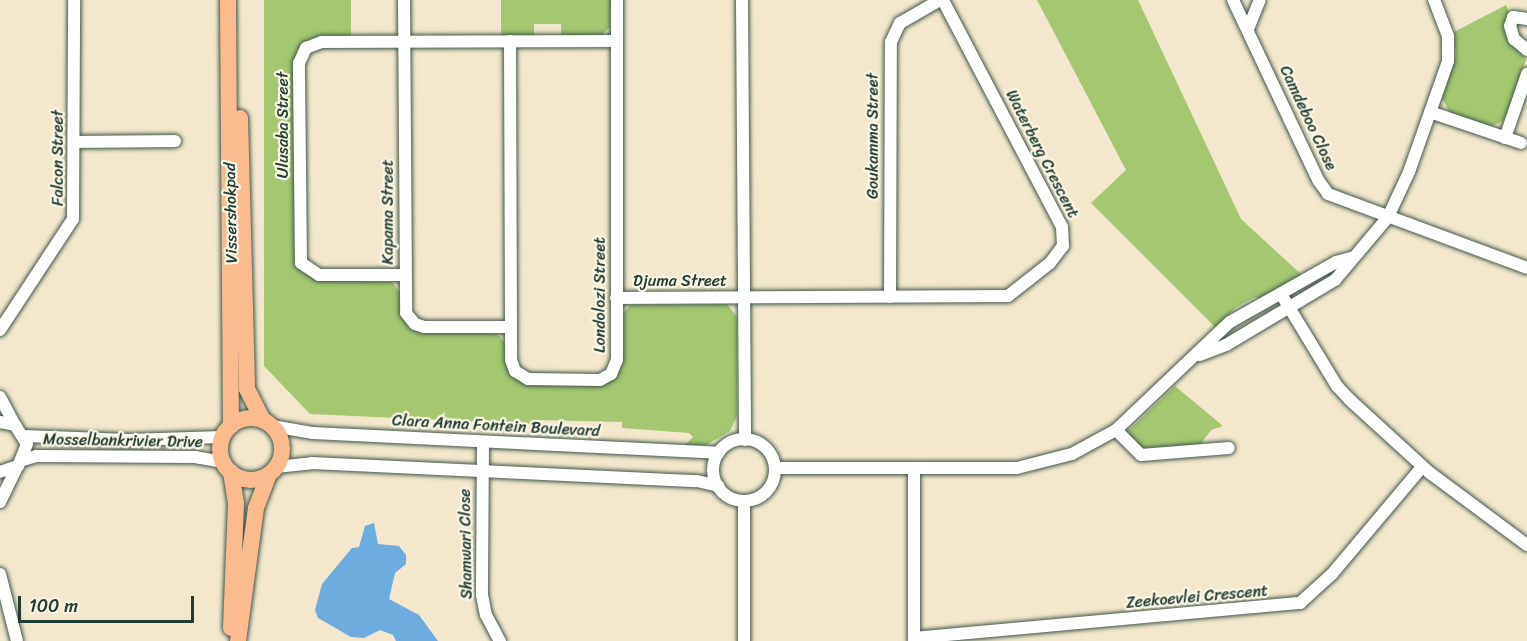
<!DOCTYPE html>
<html>
<head>
<meta charset="utf-8">
<style>
  body { margin:0 }
  #map { position:relative; width:1527px; height:641px; overflow:hidden; background:#f3e8cd; font-family:Sriracha,sans-serif }
  div>[style] { position:absolute }
  .green>* { inset:0; background:#a4c770 }
  .water>* { inset:0; background:#6cacdf }
  .roads { filter:drop-shadow(0 0 2px #3f574b) drop-shadow(0 0 2px #3f574b) }
  .minor>* { height:12px; margin:-6px; padding:0 6px; transform-origin:6px; border-radius:6px; background:#fff }
  .minor>.ring { margin:-6px; padding:0; box-sizing:content-box; background:none; border:12px solid #fff; border-radius:50% }
  .major>* { height:16px; margin:-8px; padding:0 8px; transform-origin:8px; border-radius:8px; background:#fbbb8d }
  .major>.ring { margin:-8px; padding:0; box-sizing:content-box; background:none; border:16px solid #fbbb8d; border-radius:50% }
  span { translate:-50% -50%; white-space:nowrap; text-align:center; line-height:1.15; -webkit-text-stroke:4.5px #fcf5e5; paint-order:stroke }
  .street-label { font-size:16px; color:#1f3d34 }
  .scale { position:absolute; left:18px; top:596px; width:176px; height:27px; box-sizing:border-box; border:3px solid #1f3d34; border-top:0; padding-left:8px; font-size:18px; line-height:21px; white-space:nowrap; color:#1f3d34; -webkit-text-stroke:4px #fcf5e5; paint-order:stroke }
</style>
</head>
<body>
<div id="map">
  <div class="green">
    <i style="clip-path:polygon(264px 0,351px 0,351px 37px,312px 38px,298px 49px,294px 61px,294px 255px,301px 272px,318px 280px,392px 282px,400px 293px,401px 316px,409px 327px,498px 334px,504px 342px,509px 374px,531px 385px,615px 378px,622px 364px,622px 315px,630px 305px,727px 304px,737px 317px,737px 416px,730px 431px,706px 445px,685px 445px,693px 437px,689px 433px,622px 428px,622px 422px,536px 420px,531px 424px,310px 414px,264px 366px)"></i>
    <i style="clip-path:polygon(501px 0,611px 0,610px 27px,602px 35px,561px 36px,561px 24px,534px 24px,534px 36px,501px 36px)"></i>
    <i style="clip-path:polygon(1037px 0,1138px 0,1241px 219px,1303px 276px,1264px 298px,1253px 298px,1235px 308px,1216px 328px,1091px 203px,1126px 170px)"></i>
    <i style="clip-path:polygon(1506px 5px,1509px 12px,1505px 31px,1526px 60px,1505px 120px,1490px 127px,1450px 113px,1442px 98px,1456px 55px,1454px 32px)"></i>
    <i style="clip-path:polygon(1175px 386px,1223px 426px,1211px 430px,1200px 445px,1141px 448px,1129px 436px,1129px 430px)"></i>
  </div>
  <div class="water">
    <i style="clip-path:polygon(374px 523px,378px 544px,399px 546px,406px 555px,406px 564px,395px 573px,389px 599px,419px 615px,438px 641px,396px 641px,393px 635px,380px 630px,364px 638px,351px 637px,318px 618px,315px 610px,322px 584px,352px 548px,359px 547px,365px 526px)"></i>
  </div>
  <div class="roads">
    <div class="minor">
      <i style="left:404px;top:0;width:313px;rotate:89.6deg"></i>
      <i style="left:406px;top:313px;width:14px;rotate:51deg"></i>
      <i style="left:415px;top:324px;width:9px;rotate:18deg"></i>
      <i style="left:424px;top:327px;width:87px"></i>
      <i style="left:742px;top:0;width:440px;rotate:89.6deg"></i>
      <i style="left:1233px;top:0;width:199px;rotate:64.7deg"></i>
      <i style="left:1318px;top:180px;width:17px;rotate:54deg"></i>
      <i style="left:1328px;top:194px;width:212px;rotate:20.4deg"></i>
      <i style="left:1527px;top:19px;width:14px;rotate:-172deg"></i>
      <i style="left:1513px;top:17px;width:9px;rotate:108deg"></i>
      <i style="left:1510px;top:26px;width:14px;rotate:73deg"></i>
      <i style="left:1514px;top:39px;width:17px;rotate:40deg"></i>
      <i style="left:1248px;top:29px;width:31px;rotate:-68deg"></i>
      <i style="left:510px;top:41px;width:319px;rotate:89.8deg"></i>
      <i style="left:511px;top:360px;width:12px;rotate:70deg"></i>
      <i style="left:515px;top:371px;width:15px;rotate:32deg"></i>
      <i style="left:528px;top:379px;width:72px;rotate:0.8deg"></i>
      <i style="left:600px;top:380px;width:13px;rotate:-29deg"></i>
      <i style="left:611px;top:374px;width:15px;rotate:-67deg"></i>
      <i style="left:617px;top:360px;width:360px;rotate:-90deg"></i>
      <i style="left:1430px;top:112px;width:96px;rotate:18.8deg"></i>
      <i style="left:1505px;top:138px;width:68px;rotate:-71deg"></i>
      <i style="left:75px;top:142px;width:100px;rotate:-0.6deg"></i>
      <i style="left:405px;top:275px;width:86px;rotate:180deg"></i>
      <i style="left:319px;top:275px;width:22px;rotate:-146deg"></i>
      <i style="left:301px;top:263px;width:200px;rotate:-90.6deg"></i>
      <i style="left:299px;top:63px;width:17px;rotate:-65deg"></i>
      <i style="left:306px;top:48px;width:17px;rotate:-21deg"></i>
      <i style="left:322px;top:42px;width:295px;rotate:-0.2deg"></i>
      <i style="left:1281px;top:294px;width:108px;rotate:58.7deg"></i>
      <i style="left:1337px;top:386px;width:19px;rotate:47deg"></i>
      <i style="left:1350px;top:400px;width:108px;rotate:42.4deg"></i>
      <i style="left:1430px;top:473px;width:121px;rotate:36.6deg"></i>
      <i style="left:890px;top:297px;width:255px;rotate:-89.8deg"></i>
      <i style="left:891px;top:42px;width:21px;rotate:-65deg"></i>
      <i style="left:900px;top:23px;width:46px;rotate:-29.9deg"></i>
      <i style="left:616px;top:298px;width:392px;rotate:-0.3deg"></i>
      <i style="left:1008px;top:296px;width:53px;rotate:-38.2deg"></i>
      <i style="left:1050px;top:263px;width:21px;rotate:-53deg"></i>
      <i style="left:1063px;top:246px;width:19px;rotate:-93deg"></i>
      <i style="left:1062px;top:227px;width:256px;rotate:-117.7deg"></i>
      <i style="left:0;top:330px;width:133px;rotate:-56.7deg"></i>
      <i style="left:73px;top:219px;width:219px;rotate:-89.7deg"></i>
      <i style="left:1200px;top:355px;width:28px;rotate:-21deg"></i>
      <i style="left:1226px;top:345px;width:127px;rotate:-30.8deg"></i>
      <i style="left:1335px;top:280px;width:82px;rotate:-49.9deg"></i>
      <i style="left:1388px;top:217px;width:50px;rotate:-65deg"></i>
      <i style="left:1409px;top:172px;width:118px;rotate:-70.6deg"></i>
      <i style="left:1448px;top:61px;width:25px;rotate:-90deg"></i>
      <i style="left:1448px;top:36px;width:39px;rotate:-111deg"></i>
      <i style="left:0;top:397px;width:32px;rotate:62deg"></i>
      <i style="left:0;top:422px;width:15px;rotate:11deg"></i>
      <i style="left:15px;top:425px;width:22px;rotate:58deg"></i>
      <i style="left:27px;top:444px;width:24px;rotate:112deg"></i>
      <i style="left:18px;top:466px;width:19px;rotate:162deg"></i>
      <i style="left:272px;top:426px;width:42px;rotate:9.7deg"></i>
      <i style="left:313px;top:433px;width:406px;rotate:2.8deg"></i>
      <i style="left:1116px;top:430px;width:35px;rotate:45deg"></i>
      <i style="left:1141px;top:455px;width:88px;rotate:-4.5deg"></i>
      <i style="left:24px;top:436px;width:104px;rotate:2.2deg"></i>
      <i style="left:128px;top:440px;width:95px;rotate:-1.8deg"></i>
      <i class="ring" style="left:713px;top:439px;width:50px;height:50px"></i>
      <i style="left:483px;top:442px;width:153px;rotate:90.4deg"></i>
      <i style="left:482px;top:595px;width:20px;rotate:79deg"></i>
      <i style="left:486px;top:615px;width:30px;rotate:62deg"></i>
      <i style="left:23px;top:460px;width:14px;rotate:-17deg"></i>
      <i style="left:36px;top:456px;width:159px;rotate:0.4deg"></i>
      <i style="left:195px;top:457px;width:29px;rotate:10deg"></i>
      <i style="left:276px;top:467px;width:36px;rotate:-6deg"></i>
      <i style="left:312px;top:463px;width:385px;rotate:2.7deg"></i>
      <i style="left:697px;top:481px;width:22px;rotate:13deg"></i>
      <i style="left:775px;top:468px;width:242px"></i>
      <i style="left:1017px;top:468px;width:57px;rotate:-14.3deg"></i>
      <i style="left:1072px;top:454px;width:50px;rotate:-28.6deg"></i>
      <i style="left:1116px;top:430px;width:157px;rotate:-43.5deg"></i>
      <i style="left:1230px;top:322px;width:122px;rotate:-29.5deg"></i>
      <i style="left:1336px;top:262px;width:16px;rotate:-15deg"></i>
      <i style="left:744px;top:501px;width:140px;rotate:90deg"></i>
      <i style="left:0;top:502px;width:39px;rotate:-64deg"></i>
      <i style="left:0;top:574px;width:69px;rotate:75.8deg"></i>
      <i style="left:914px;top:638px;width:388px;rotate:-5.2deg"></i>
      <i style="left:1300px;top:603px;width:43px;rotate:-42.2deg"></i>
      <i style="left:1332px;top:574px;width:140px;rotate:-49.9deg"></i>
      <i style="left:914px;top:641px;width:172px;rotate:-90deg"></i>
    </div>
    <div class="major">
      <i style="left:228px;top:0;width:426px;rotate:89.6deg"></i>
      <i style="left:240px;top:118px;width:271px;rotate:88.5deg"></i>
      <i style="left:247px;top:389px;width:35px;rotate:63deg"></i>
      <i class="ring" style="left:220px;top:418px;width:46px;height:46px"></i>
      <i style="left:231px;top:472px;width:31px;rotate:81deg"></i>
      <i style="left:236px;top:503px;width:125px;rotate:92.3deg"></i>
      <i style="left:238px;top:641px;width:134px;rotate:-82.3deg"></i>
      <i style="left:256px;top:508px;width:36px;rotate:-69deg"></i>
    </div>
  </div>
  <div class="street-label">
    <span style="left:1308px;top:118px;rotate:65deg">Camdeboo Close</span>
    <span style="left:283px;top:125px;rotate:-90deg">Ulusaba Street</span>
    <span style="left:873px;top:136px;rotate:-90deg">Goukamma Street</span>
    <span style="left:1042px;top:154px;rotate:63deg">Waterberg Crescent</span>
    <span style="left:58px;top:158px;rotate:-90deg">Falcon Street</span>
    <span style="left:388px;top:212px;rotate:-90deg">Kapama Street</span>
    <span style="left:231px;top:213px;rotate:-91deg">Vissershokpad</span>
    <span style="left:680px;top:281px">Djuma Street</span>
    <span style="left:600px;top:295px;rotate:-90deg">Londolozi Street</span>
    <span style="left:496px;top:426px;rotate:3deg">Clara Anna Fontein Boulevard</span>
    <span style="left:123px;top:441px;rotate:1deg">Mosselbankrivier Drive</span>
    <span style="left:466px;top:544px;rotate:-91deg">Shamwari Close</span>
    <span style="left:1197px;top:597px;rotate:-5deg">Zeekoevlei Crescent</span>
  </div>
  <div class="scale">100 m</div>
</div>
</body>
</html>
